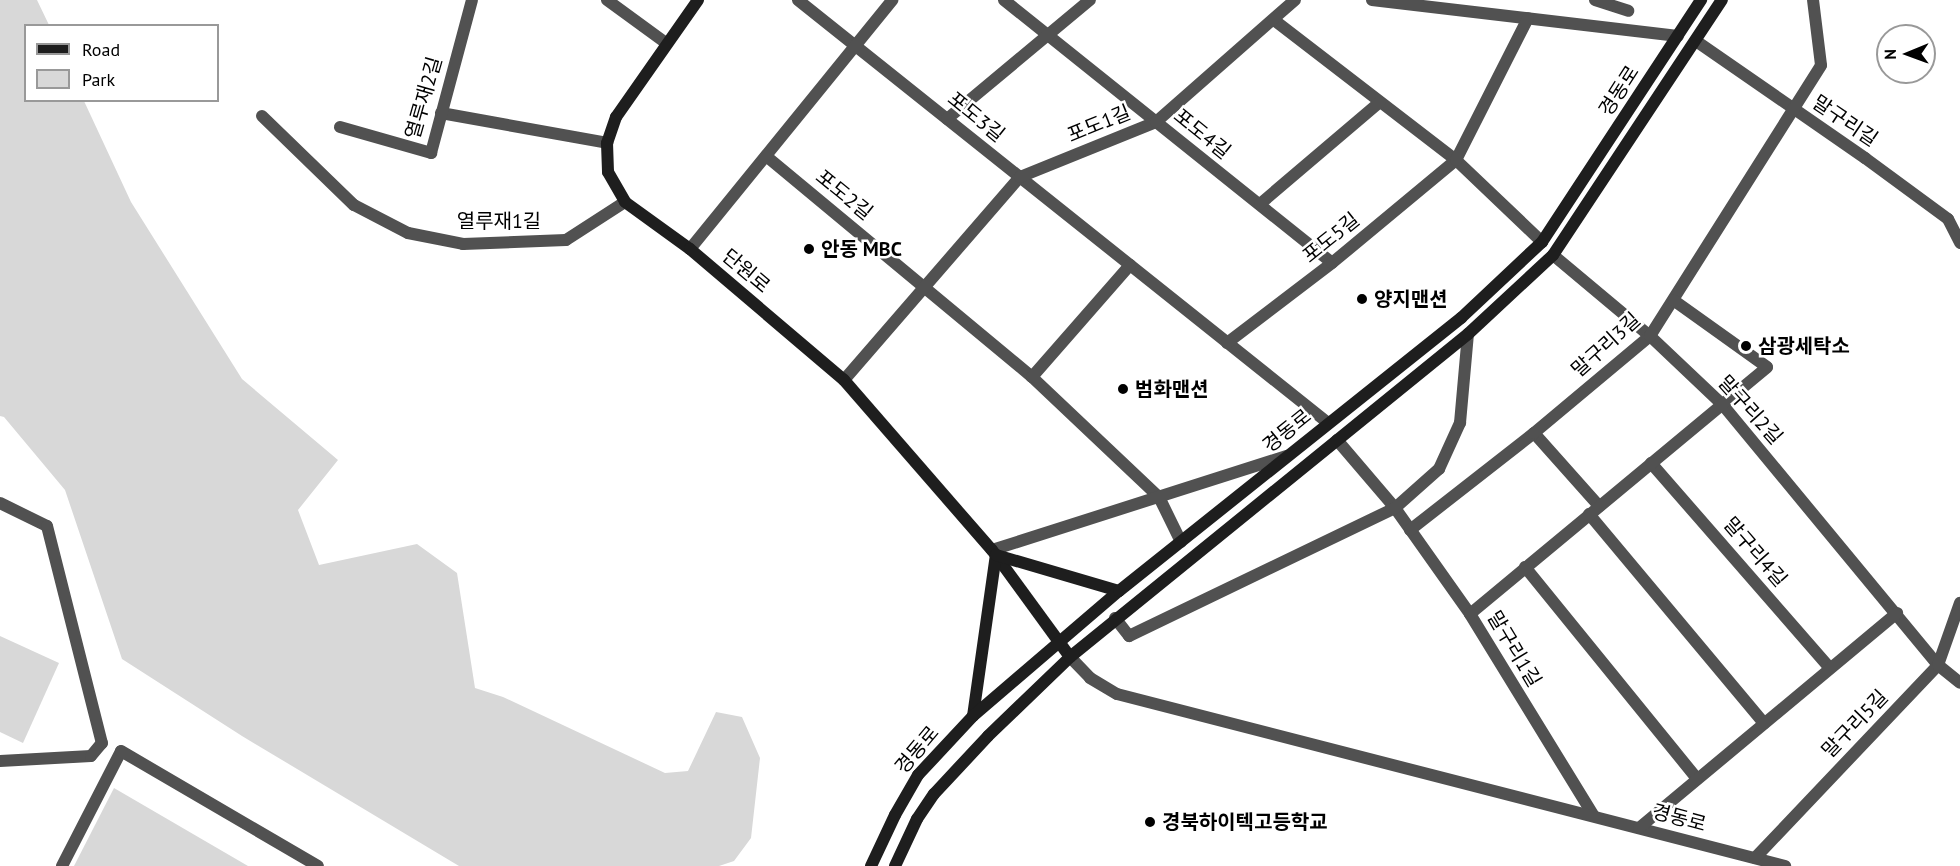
<!DOCTYPE html>
<html>
<head>
<meta charset="utf-8">
<style>
  body { margin:0 }
  #map { position:relative; width:1960px; height:866px; overflow:hidden; background:#fff; font-family:"PT Sans","Noto Sans KR",sans-serif }
  div>[style] { position:absolute }
  .green>* { inset:0; background:#d8d8d8 }
  .street>* { height:12px; margin:-6px; padding:0 6px; transform-origin:6px; border-radius:6px; background:#515151 }
  .secondary>* { height:12px; margin:-6px; padding:0 6px; transform-origin:6px; border-radius:6px; background:#1e1e1e }
  .dots>* { width:16px; height:16px; translate:-50% -50%; box-sizing:border-box; border:3px solid #fff; border-radius:50% }
  span { translate:-50% -50%; white-space:nowrap; text-align:center; line-height:1.15; -webkit-text-stroke:5px #fff; paint-order:stroke }
  .street-label { font-size:20px; color:#000 }
  .poi-label { font-size:20px; color:#000; font-weight:700 }
  .left { translate:0 -50%; text-align:left }
  .legend { position:absolute; left:24px; top:24px; width:195px; height:78px; box-sizing:border-box; background:#fff; border:2px solid #999; margin:0; padding:8px 10px; list-style:none; font-size:18px; color:#000 }
  .legend li { display:flex; align-items:center; gap:12px; height:30px }
  .legend b { width:30px; border:2px solid #999 }
  .north { position:absolute; left:1876px; top:24px; width:60px; height:60px; box-sizing:border-box; background:#fff; border:2px solid #999; border-radius:50%; rotate:269deg; font-size:16px; font-weight:700; line-height:24px; text-align:center; color:#000 }
  .north::after { content:''; display:block; margin:auto; width:21px; height:27px; background:#000; clip-path:polygon(50% 0,100% 100%,50% 72%,0 100%) }
</style>
</head>
<body>
<div id="map">
  <div class="green">
    <i style="clip-path:polygon(0 0,37px 0,49px 25px,26px 26px,26px 100px,84px 101px,131px 202px,242px 379px,338px 460px,298px 510px,319px 565px,417px 544px,457px 573px,475px 688px,503px 697px,665px 773px,688px 771px,716px 712px,742px 717px,760px 758px,751px 838px,734px 861px,719px 866px,459px 866px,242px 736px,122px 659px,65px 490px,4px 417px,0 416px)"></i>
    <i style="clip-path:polygon(0 636px,59px 663px,23px 743px,0 732px)"></i>
    <i style="clip-path:polygon(114px 788px,248px 866px,74px 866px)"></i>
  </div>
  <div class="street">
    <i style="left:607px;top:0;width:73px;rotate:36.1deg"></i>
    <i style="left:798px;top:0;width:678px;rotate:38.59deg"></i>
    <i style="left:1004px;top:0;width:420px;rotate:38.7deg"></i>
    <i style="left:1372px;top:0;width:308px;rotate:6.7deg"></i>
    <i style="left:1595px;top:0;width:35px;rotate:18deg"></i>
    <i style="left:1274px;top:20px;width:230px;rotate:37.6deg"></i>
    <i style="left:1456px;top:160px;width:119px;rotate:43.6deg"></i>
    <i style="left:1696px;top:41px;width:206px;rotate:34.7deg"></i>
    <i style="left:1865px;top:158px;width:103px;rotate:36.3deg"></i>
    <i style="left:1948px;top:219px;width:27px;rotate:63deg"></i>
    <i style="left:441px;top:113px;width:169px;rotate:10.2deg"></i>
    <i style="left:262px;top:116px;width:128px;rotate:44.1deg"></i>
    <i style="left:354px;top:205px;width:61px;rotate:27.4deg"></i>
    <i style="left:408px;top:233px;width:56px;rotate:11.3deg"></i>
    <i style="left:463px;top:244px;width:103px;rotate:-2.2deg"></i>
    <i style="left:566px;top:240px;width:70px;rotate:-32.8deg"></i>
    <i style="left:947px;top:119px;width:186px;rotate:-39.8deg"></i>
    <i style="left:340px;top:127px;width:95px;rotate:15.9deg"></i>
    <i style="left:431px;top:153px;width:158px;rotate:-75deg"></i>
    <i style="left:766px;top:156px;width:346px;rotate:39.7deg"></i>
    <i style="left:1032px;top:377px;width:175px;rotate:43.4deg"></i>
    <i style="left:1159px;top:497px;width:50px;rotate:63.9deg"></i>
    <i style="left:1260px;top:204px;width:157px;rotate:-40.4deg"></i>
    <i style="left:690px;top:249px;width:321px;rotate:-50.9deg"></i>
    <i style="left:1553px;top:255px;width:126px;rotate:39.9deg"></i>
    <i style="left:1650px;top:336px;width:99px;rotate:43.4deg"></i>
    <i style="left:1722px;top:404px;width:339px;rotate:50.4deg"></i>
    <i style="left:1938px;top:665px;width:28px;rotate:39deg"></i>
    <i style="left:1227px;top:343px;width:132px;rotate:-37.3deg"></i>
    <i style="left:1332px;top:263px;width:161px;rotate:-39.7deg"></i>
    <i style="left:1456px;top:160px;width:159px;rotate:-63.1deg"></i>
    <i style="left:1032px;top:377px;width:149px;rotate:-48.8deg"></i>
    <i style="left:844px;top:380px;width:269px;rotate:-49.1deg"></i>
    <i style="left:1020px;top:177px;width:147px;rotate:-22deg"></i>
    <i style="left:1156px;top:122px;width:185px;rotate:-41.3deg"></i>
    <i style="left:1534px;top:433px;width:98px;rotate:48.3deg"></i>
    <i style="left:1337px;top:440px;width:89px;rotate:49.5deg"></i>
    <i style="left:1395px;top:508px;width:130px;rotate:54.7deg"></i>
    <i style="left:1470px;top:614px;width:236px;rotate:58.5deg"></i>
    <i style="left:1651px;top:463px;width:272px;rotate:48.9deg"></i>
    <i style="left:0;top:503px;width:52px;rotate:26.1deg"></i>
    <i style="left:47px;top:526px;width:224px;rotate:75.8deg"></i>
    <i style="left:1589px;top:514px;width:273px;rotate:50.1deg"></i>
    <i style="left:1410px;top:530px;width:157px;rotate:-38deg"></i>
    <i style="left:1534px;top:433px;width:151px;rotate:-39.9deg"></i>
    <i style="left:1650px;top:336px;width:320px;rotate:-57.7deg"></i>
    <i style="left:1821px;top:65px;width:65px;rotate:-97deg"></i>
    <i style="left:992px;top:550px;width:310px;rotate:-17.7deg"></i>
    <i style="left:1525px;top:567px;width:273px;rotate:50.9deg"></i>
    <i style="left:1470px;top:614px;width:386px;rotate:-39.7deg"></i>
    <i style="left:1767px;top:367px;width:115px;rotate:-144.5deg"></i>
    <i style="left:1115px;top:618px;width:23px;rotate:52deg"></i>
    <i style="left:1129px;top:636px;width:295px;rotate:-25.7deg"></i>
    <i style="left:1395px;top:508px;width:59px;rotate:-41.6deg"></i>
    <i style="left:1439px;top:469px;width:51px;rotate:-65.5deg"></i>
    <i style="left:1460px;top:423px;width:89px;rotate:-84.9deg"></i>
    <i style="left:1070px;top:657px;width:29px;rotate:46deg"></i>
    <i style="left:1090px;top:678px;width:31px;rotate:31deg"></i>
    <i style="left:1117px;top:694px;width:690px;rotate:14.44deg"></i>
    <i style="left:0;top:761px;width:91px;rotate:-3.1deg"></i>
    <i style="left:91px;top:756px;width:17px;rotate:-50deg"></i>
    <i style="left:1639px;top:828px;width:336px;rotate:-39.8deg"></i>
    <i style="left:1755px;top:858px;width:266px;rotate:-46.5deg"></i>
    <i style="left:1938px;top:665px;width:66px;rotate:-70.5deg"></i>
    <i style="left:62px;top:866px;width:129px;rotate:-62.8deg"></i>
    <i style="left:121px;top:751px;width:228px;rotate:30.3deg"></i>
  </div>
  <div class="secondary">
    <i style="left:698px;top:0;width:143px;rotate:125deg"></i>
    <i style="left:616px;top:117px;width:28px;rotate:109deg"></i>
    <i style="left:607px;top:143px;width:29px;rotate:88deg"></i>
    <i style="left:608px;top:172px;width:34px;rotate:60deg"></i>
    <i style="left:625px;top:202px;width:80px;rotate:35.9deg"></i>
    <i style="left:690px;top:249px;width:202px;rotate:40.4deg"></i>
    <i style="left:844px;top:380px;width:225px;rotate:49deg"></i>
    <i style="left:992px;top:550px;width:132px;rotate:53.9deg"></i>
    <i style="left:973px;top:716px;width:163px;rotate:-81.9deg"></i>
    <i style="left:996px;top:555px;width:128px;rotate:16.3deg"></i>
    <i style="left:871px;top:866px;width:56px;rotate:-64.8deg"></i>
    <i style="left:895px;top:815px;width:46px;rotate:-60.1deg"></i>
    <i style="left:918px;top:775px;width:81px;rotate:-47deg"></i>
    <i style="left:973px;top:716px;width:192px;rotate:-40.6deg"></i>
    <i style="left:1119px;top:591px;width:438px;rotate:-38.6deg"></i>
    <i style="left:1461px;top:318px;width:111px;rotate:-43.2deg"></i>
    <i style="left:1542px;top:242px;width:290px;rotate:-56.7deg"></i>
    <i style="left:895px;top:866px;width:52px;rotate:-64.9deg"></i>
    <i style="left:917px;top:819px;width:30px;rotate:-56deg"></i>
    <i style="left:934px;top:794px;width:79px;rotate:-47deg"></i>
    <i style="left:988px;top:736px;width:114px;rotate:-43.9deg"></i>
    <i style="left:1070px;top:657px;width:513px;rotate:-39.06deg"></i>
    <i style="left:1468px;top:334px;width:116px;rotate:-42.9deg"></i>
    <i style="left:1553px;top:255px;width:306px;rotate:-56.5deg"></i>
  </div>
  <div class="dots">
    <i style="left:809px;top:249px;background:#000"></i>
    <i style="left:1362px;top:299px;background:#000"></i>
    <i style="left:1746px;top:346px;background:#000"></i>
    <i style="left:1123px;top:389px;background:#000"></i>
    <i style="left:1150px;top:822px;background:#000"></i>
  </div>
  <div class="street-label">
    <span style="left:1619px;top:91px;rotate:-57deg">경동로</span>
    <span style="left:424px;top:98px;rotate:-74deg">열루재2길</span>
    <span style="left:976px;top:117px;rotate:39deg">포도3길</span>
    <span style="left:1845px;top:121px;rotate:34deg">말구리길</span>
    <span style="left:1099px;top:124px;rotate:-22deg">포도1길</span>
    <span style="left:1202px;top:134px;rotate:39deg">포도4길</span>
    <span style="left:844px;top:195px;rotate:39deg">포도2길</span>
    <span style="left:499px;top:221px">열루재1길</span>
    <span style="left:1331px;top:238px;rotate:-39deg">포도5길</span>
    <span style="left:746px;top:271px;rotate:40deg">단원로</span>
    <span style="left:1606px;top:345px;rotate:-42deg">말구리3길</span>
    <span style="left:1750px;top:410px;rotate:48deg">말구리2길</span>
    <span style="left:1287px;top:431px;rotate:-39deg">경동로</span>
    <span style="left:1755px;top:552px;rotate:49deg">말구리4길</span>
    <span style="left:1514px;top:649px;rotate:59deg">말구리1길</span>
    <span style="left:1855px;top:724px;rotate:-46deg">말구리5길</span>
    <span style="left:917px;top:750px;rotate:-50deg">경동로</span>
    <span style="left:1679px;top:818px;rotate:15deg">경동로</span>
  </div>
  <div class="poi-label">
    <span class="left" style="left:821px;top:249px">안동 MBC</span>
    <span class="left" style="left:1374px;top:299px">양지맨션</span>
    <span class="left" style="left:1758px;top:346px">삼광세탁소</span>
    <span class="left" style="left:1135px;top:389px">범화맨션</span>
    <span class="left" style="left:1162px;top:822px">경북하이텍고등학교</span>
  </div>
  <ul class="legend">
  <li><b style="height:8px;background:#1e1e1e"></b>Road</li>
  <li><b style="height:16px;background:#d8d8d8"></b>Park</li>
  </ul>
  <div class="north">N</div>
</div>
</body>
</html>
